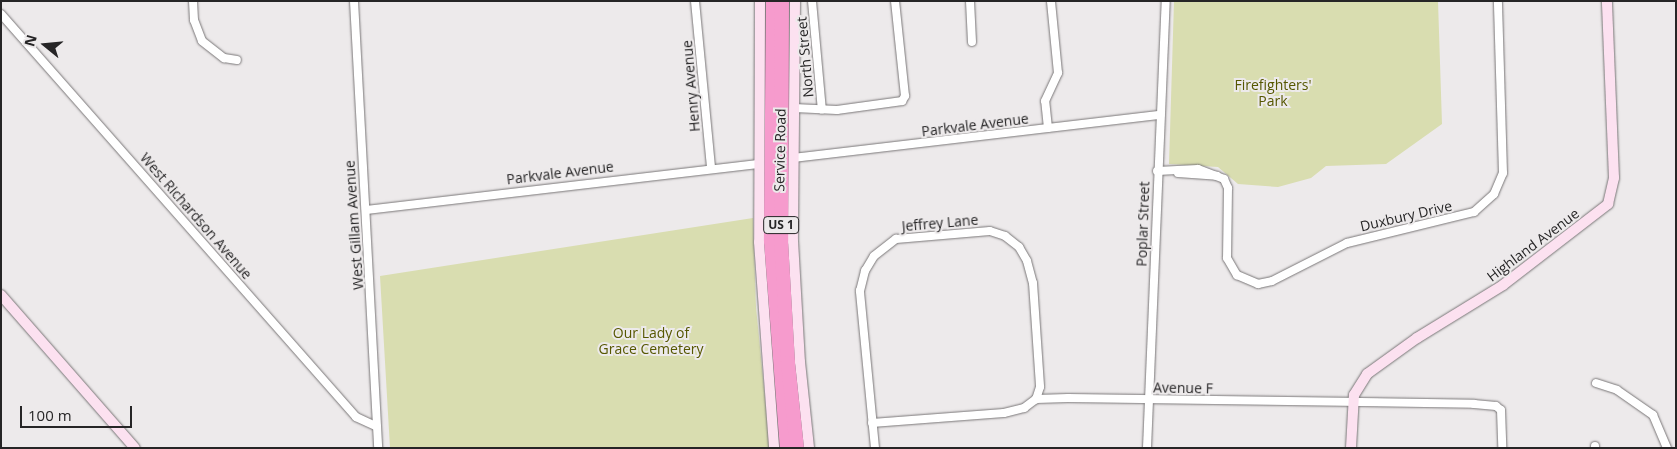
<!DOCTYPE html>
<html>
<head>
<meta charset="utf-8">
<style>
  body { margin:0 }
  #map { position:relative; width:1677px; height:449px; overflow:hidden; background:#edeaeb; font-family:"Open Sans",sans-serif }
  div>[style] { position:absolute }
  .green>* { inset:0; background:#d9ddb0 }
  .roads { filter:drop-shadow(0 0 1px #797677) drop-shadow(0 0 1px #797677) }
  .street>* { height:8px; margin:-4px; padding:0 4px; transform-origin:4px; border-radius:4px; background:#fff }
  .secondary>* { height:10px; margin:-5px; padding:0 5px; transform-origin:5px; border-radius:5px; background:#fce1f0 }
  .highway>* { height:14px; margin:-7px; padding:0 7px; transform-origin:7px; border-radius:7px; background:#f69bcd }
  span { translate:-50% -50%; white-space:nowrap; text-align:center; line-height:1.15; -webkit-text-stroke:4px #edeaeb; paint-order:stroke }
  .shield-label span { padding:1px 4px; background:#edeaeb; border:1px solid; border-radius:4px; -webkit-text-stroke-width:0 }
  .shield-label { font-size:12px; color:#262526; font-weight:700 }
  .street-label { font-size:14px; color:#262526 }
  .park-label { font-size:14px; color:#565700 }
  .frame { position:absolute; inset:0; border:2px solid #262526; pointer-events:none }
  .north { position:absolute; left:20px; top:20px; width:50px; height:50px; -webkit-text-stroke:4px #edeaeb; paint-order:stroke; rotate:287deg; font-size:14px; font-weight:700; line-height:20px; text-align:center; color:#262526 }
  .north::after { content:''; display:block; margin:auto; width:18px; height:22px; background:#262526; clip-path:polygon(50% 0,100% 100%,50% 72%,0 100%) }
  .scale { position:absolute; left:20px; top:406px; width:112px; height:22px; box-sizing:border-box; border:2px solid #262526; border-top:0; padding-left:6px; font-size:15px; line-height:18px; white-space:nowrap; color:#262526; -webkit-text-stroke:4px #edeaeb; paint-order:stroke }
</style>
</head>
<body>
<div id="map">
  <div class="green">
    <i style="clip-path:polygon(1174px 1px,1438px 1px,1442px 124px,1386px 164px,1326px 166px,1311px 178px,1278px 187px,1238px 184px,1218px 167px,1169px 164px)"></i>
    <i style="clip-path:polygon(753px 218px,756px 307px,770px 448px,390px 448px,380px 276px)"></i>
  </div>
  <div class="roads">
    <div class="street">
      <i style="left:193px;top:1px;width:19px;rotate:87deg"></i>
      <i style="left:194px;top:20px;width:22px;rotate:69deg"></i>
      <i style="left:202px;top:41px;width:28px;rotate:38deg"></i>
      <i style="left:224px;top:58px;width:13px;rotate:9deg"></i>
      <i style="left:354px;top:1px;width:448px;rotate:86.9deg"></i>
      <i style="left:695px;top:1px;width:168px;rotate:84.5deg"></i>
      <i style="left:812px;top:1px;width:109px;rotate:84.8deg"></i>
      <i style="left:970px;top:1px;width:41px;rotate:87.2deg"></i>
      <i style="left:1px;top:14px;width:537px;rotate:48.62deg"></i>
      <i style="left:356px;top:417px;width:23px;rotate:25deg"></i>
      <i style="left:794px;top:108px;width:43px;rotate:2.7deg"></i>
      <i style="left:837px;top:110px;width:66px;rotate:-7.9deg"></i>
      <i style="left:902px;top:101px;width:6px;rotate:-59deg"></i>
      <i style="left:905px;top:96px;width:96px;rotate:-96deg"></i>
      <i style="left:1048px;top:128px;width:27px;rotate:-96deg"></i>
      <i style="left:1045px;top:101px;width:31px;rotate:-65deg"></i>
      <i style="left:1058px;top:73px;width:72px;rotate:-95.6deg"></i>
      <i style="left:793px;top:158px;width:370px;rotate:-6.7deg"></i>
      <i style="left:1157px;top:171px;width:41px;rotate:-2.8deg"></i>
      <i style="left:1198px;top:169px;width:28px;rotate:21deg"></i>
      <i style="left:1224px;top:179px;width:10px;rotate:66deg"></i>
      <i style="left:1228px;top:188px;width:70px;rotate:90.8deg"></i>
      <i style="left:1227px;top:258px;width:20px;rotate:60deg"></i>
      <i style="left:1237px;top:275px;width:23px;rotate:23deg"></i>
      <i style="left:1258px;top:284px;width:14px;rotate:-12deg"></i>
      <i style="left:1272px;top:281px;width:84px;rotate:-26.9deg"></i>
      <i style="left:1347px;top:243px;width:131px;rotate:-13.7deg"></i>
      <i style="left:1474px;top:212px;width:27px;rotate:-42deg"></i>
      <i style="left:1494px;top:194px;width:23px;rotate:-67deg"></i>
      <i style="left:1503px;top:173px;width:172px;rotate:-91.7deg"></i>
      <i style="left:1178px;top:173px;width:39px;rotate:4deg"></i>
      <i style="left:366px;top:210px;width:395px;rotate:-6.7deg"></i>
      <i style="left:1596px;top:383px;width:22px;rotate:18deg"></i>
      <i style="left:1617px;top:390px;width:44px;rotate:34.8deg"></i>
      <i style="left:1653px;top:415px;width:36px;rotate:67deg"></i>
      <i style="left:872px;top:423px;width:132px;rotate:-4.3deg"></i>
      <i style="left:1004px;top:413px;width:21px;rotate:-14deg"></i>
      <i style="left:1024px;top:408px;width:15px;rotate:-37deg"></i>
      <i style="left:1036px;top:399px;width:32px;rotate:-2deg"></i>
      <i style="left:1068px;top:398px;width:406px;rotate:0.8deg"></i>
      <i style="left:1474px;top:404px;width:22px;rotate:5deg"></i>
      <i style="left:1496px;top:406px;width:6px;rotate:39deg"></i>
      <i style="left:1501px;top:410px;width:38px;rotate:88deg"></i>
      <i style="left:875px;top:448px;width:158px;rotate:-95.5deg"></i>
      <i style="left:860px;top:291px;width:21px;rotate:-76deg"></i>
      <i style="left:865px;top:271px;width:17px;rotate:-59deg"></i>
      <i style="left:874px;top:256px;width:28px;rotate:-38deg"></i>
      <i style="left:896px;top:239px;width:94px;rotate:-4.9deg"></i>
      <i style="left:990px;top:231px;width:16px;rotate:18deg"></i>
      <i style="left:1005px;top:236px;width:18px;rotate:38deg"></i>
      <i style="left:1019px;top:247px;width:16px;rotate:60deg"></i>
      <i style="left:1027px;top:261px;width:23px;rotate:75deg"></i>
      <i style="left:1033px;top:283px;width:104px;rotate:86.1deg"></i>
      <i style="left:1040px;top:387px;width:13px;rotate:108deg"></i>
      <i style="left:1147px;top:448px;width:447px;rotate:-87.6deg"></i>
      <i style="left:1595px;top:448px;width:2px;rotate:-90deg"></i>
    </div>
    <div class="secondary">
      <i style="left:760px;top:1px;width:241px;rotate:90.2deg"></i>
      <i style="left:759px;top:242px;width:207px;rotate:85.8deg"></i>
      <i style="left:795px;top:1px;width:240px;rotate:90.5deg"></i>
      <i style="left:793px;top:241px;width:121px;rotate:86.7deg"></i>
      <i style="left:800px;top:362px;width:86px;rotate:84deg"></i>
      <i style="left:1px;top:295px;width:203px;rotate:48.8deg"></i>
      <i style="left:1351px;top:448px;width:53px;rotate:-86.8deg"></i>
      <i style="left:1354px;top:395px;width:25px;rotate:-58deg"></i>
      <i style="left:1367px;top:374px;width:62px;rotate:-35.8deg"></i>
      <i style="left:1417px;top:338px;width:101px;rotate:-31.6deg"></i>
      <i style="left:1503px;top:285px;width:133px;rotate:-37.6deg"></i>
      <i style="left:1608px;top:204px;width:27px;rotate:-77deg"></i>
      <i style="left:1614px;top:178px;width:177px;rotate:-92.3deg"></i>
    </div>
    <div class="highway">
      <i style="left:773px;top:1px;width:240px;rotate:90.5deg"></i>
      <i style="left:771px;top:241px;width:208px;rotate:85.6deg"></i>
      <i style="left:782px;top:1px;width:240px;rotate:90.2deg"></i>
      <i style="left:781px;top:241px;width:122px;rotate:86.7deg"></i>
      <i style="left:788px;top:363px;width:85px;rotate:84deg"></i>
    </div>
  </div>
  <div class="shield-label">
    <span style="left:781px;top:225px">US 1</span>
  </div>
  <div class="street-label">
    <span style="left:805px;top:57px;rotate:-95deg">North Street</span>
    <span style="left:691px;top:86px;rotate:-95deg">Henry Avenue</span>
    <span style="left:975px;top:125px;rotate:-7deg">Parkvale Avenue</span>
    <span style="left:780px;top:150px;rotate:-89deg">Service Road</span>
    <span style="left:560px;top:173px;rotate:-7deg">Parkvale Avenue</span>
    <span style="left:196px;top:216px;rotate:49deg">West Richardson Avenue</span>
    <span style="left:1406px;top:216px;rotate:-13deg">Duxbury Drive</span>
    <span style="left:940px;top:223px;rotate:-5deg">Jeffrey Lane</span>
    <span style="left:1143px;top:224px;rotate:-88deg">Poplar Street</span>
    <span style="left:354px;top:225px;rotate:-94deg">West Gillam Avenue</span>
    <span style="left:1533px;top:245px;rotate:-37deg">Highland Avenue</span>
    <span style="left:1183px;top:388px;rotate:1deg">Avenue F</span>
  </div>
  <div class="park-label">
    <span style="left:1273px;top:93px">Firefighters'<br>Park</span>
    <span style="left:651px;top:341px">Our Lady of<br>Grace Cemetery</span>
  </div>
  <div class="frame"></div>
  <div class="north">N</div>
  <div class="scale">100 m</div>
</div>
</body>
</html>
